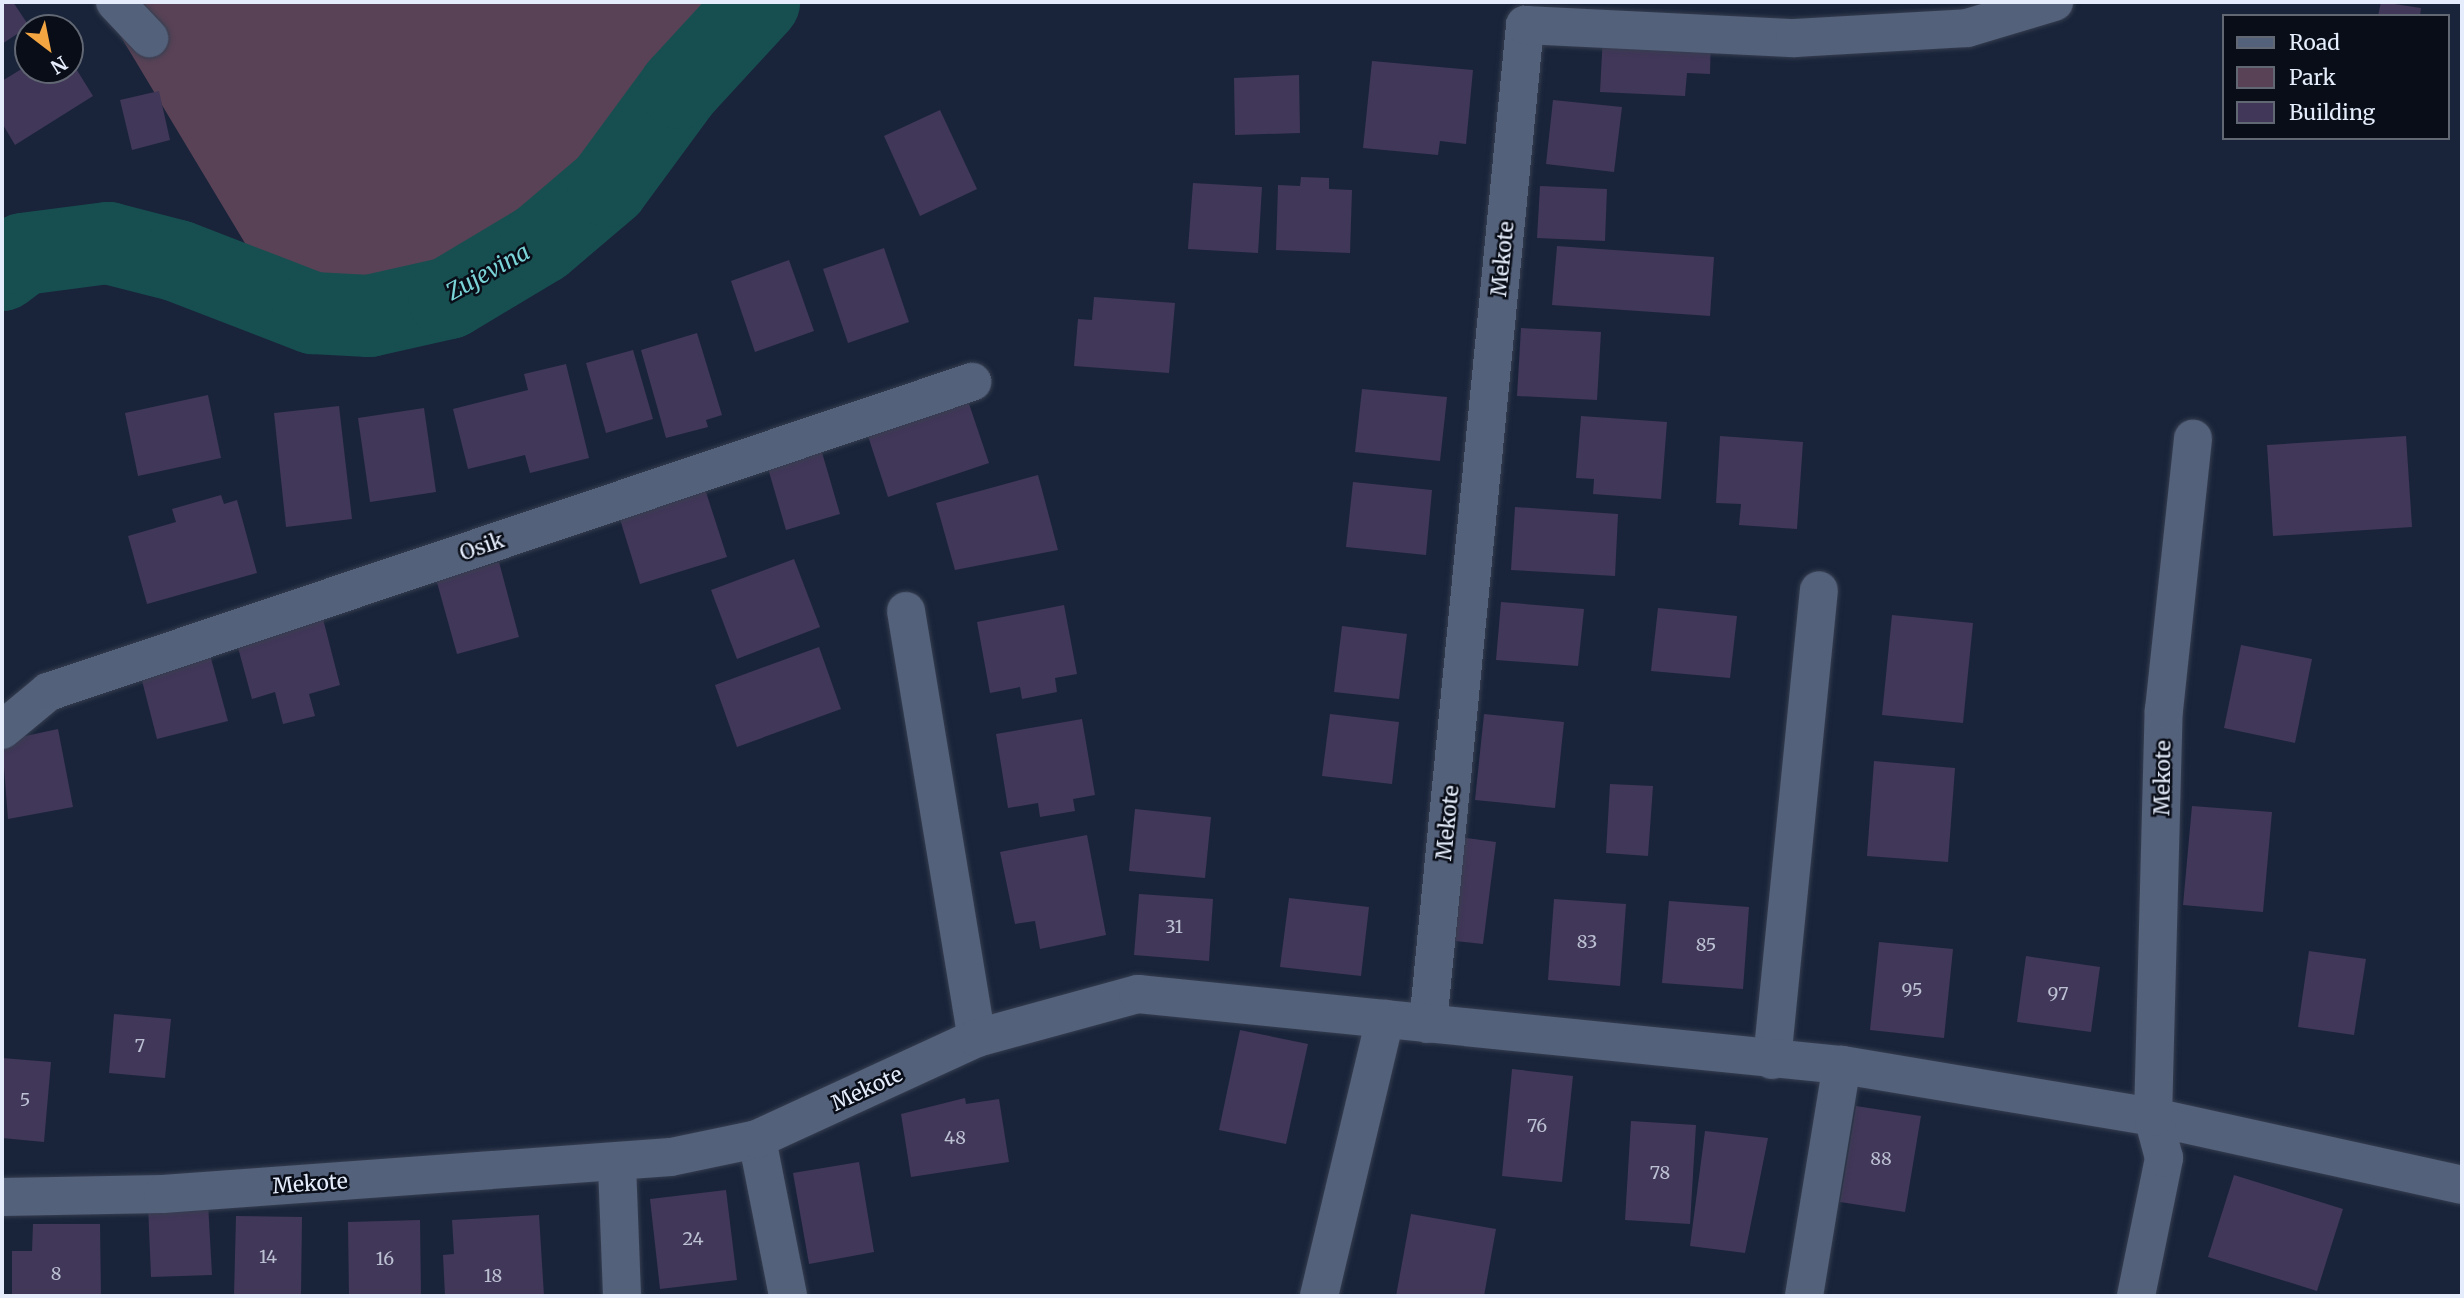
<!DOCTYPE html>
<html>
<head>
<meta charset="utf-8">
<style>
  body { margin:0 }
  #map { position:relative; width:2464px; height:1298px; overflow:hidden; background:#19243a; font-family:Merriweather,serif }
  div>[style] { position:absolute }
  .green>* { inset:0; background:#594256 }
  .river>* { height:82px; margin:-41px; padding:0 41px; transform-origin:41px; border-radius:41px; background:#174f51 }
  .building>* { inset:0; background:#413758 }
  .roads { filter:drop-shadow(0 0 2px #363e50) drop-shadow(0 0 2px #363e50) }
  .minor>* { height:38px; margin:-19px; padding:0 19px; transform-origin:19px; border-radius:19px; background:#54617b }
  span { translate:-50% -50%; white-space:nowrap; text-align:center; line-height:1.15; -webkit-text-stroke:5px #090d17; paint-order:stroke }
  .number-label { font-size:18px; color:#bcc0d3 }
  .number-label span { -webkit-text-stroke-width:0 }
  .street-label { font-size:21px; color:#e5edfc }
  .water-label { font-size:23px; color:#7ad4d7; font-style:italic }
  .frame { position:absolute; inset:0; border:4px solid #e5edfc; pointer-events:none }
  .legend { position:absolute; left:2222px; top:14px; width:228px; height:126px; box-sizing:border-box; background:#090d17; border:2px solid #616773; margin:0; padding:9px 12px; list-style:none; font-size:21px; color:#e5edfc }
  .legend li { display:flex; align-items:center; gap:14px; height:35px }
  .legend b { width:35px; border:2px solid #616773 }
  .north { position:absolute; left:14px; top:14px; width:70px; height:70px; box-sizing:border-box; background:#090d17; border:2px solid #616773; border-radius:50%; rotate:148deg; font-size:19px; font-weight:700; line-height:28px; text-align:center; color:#e5edfc }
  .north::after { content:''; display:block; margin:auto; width:24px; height:32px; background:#f2a541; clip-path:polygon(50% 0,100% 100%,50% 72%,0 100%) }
</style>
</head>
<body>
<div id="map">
  <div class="green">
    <i style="clip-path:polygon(100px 2px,775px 2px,718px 55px,652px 157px,589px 227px,499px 291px,423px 322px,358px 331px,293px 323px)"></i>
  </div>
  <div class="river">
    <i style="left:2px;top:270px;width:26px;rotate:-37deg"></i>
    <i style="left:23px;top:254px;width:86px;rotate:-7.4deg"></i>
    <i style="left:108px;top:243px;width:72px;rotate:14.4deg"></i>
    <i style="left:178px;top:261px;width:145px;rotate:21.1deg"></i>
    <i style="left:313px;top:313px;width:56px;rotate:3.1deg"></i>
    <i style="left:369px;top:316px;width:82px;rotate:-12.7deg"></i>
    <i style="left:449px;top:298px;width:107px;rotate:-30.9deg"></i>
    <i style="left:541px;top:243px;width:88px;rotate:-40.4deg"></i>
    <i style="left:608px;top:186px;width:122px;rotate:-53.7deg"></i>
    <i style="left:680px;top:88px;width:117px;rotate:-47.4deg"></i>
  </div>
  <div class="building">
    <i style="clip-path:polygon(2px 2px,13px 2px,29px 26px,2px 44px)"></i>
    <i style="clip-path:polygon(2381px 2px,2421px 8px,2420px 16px,2378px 16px)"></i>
    <i style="clip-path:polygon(1603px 34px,1711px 38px,1710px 74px,1687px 73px,1685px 96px,1600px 92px)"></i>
    <i style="clip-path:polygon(70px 59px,93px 96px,15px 145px,2px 123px,2px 81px,28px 65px,28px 70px,70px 70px)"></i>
    <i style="clip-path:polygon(1372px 61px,1473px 70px,1466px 144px,1440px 141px,1438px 155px,1363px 148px)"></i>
    <i style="clip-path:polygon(1299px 75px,1300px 133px,1235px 135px,1234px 78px)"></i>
    <i style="clip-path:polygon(159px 91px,170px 140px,132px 150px,120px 100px)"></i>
    <i style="clip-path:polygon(1553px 100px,1622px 107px,1614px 172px,1546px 164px)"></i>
    <i style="clip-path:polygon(940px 110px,977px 189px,920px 216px,884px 136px)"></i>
    <i style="clip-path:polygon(1301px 177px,1329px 178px,1329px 189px,1352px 190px,1350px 253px,1276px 250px,1278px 185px,1300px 186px)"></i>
    <i style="clip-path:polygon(1193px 183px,1262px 187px,1258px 253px,1188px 249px)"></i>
    <i style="clip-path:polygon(1540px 186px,1607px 189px,1605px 241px,1537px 238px)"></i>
    <i style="clip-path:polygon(1557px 246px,1714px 257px,1710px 316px,1552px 305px)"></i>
    <i style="clip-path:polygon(884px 248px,909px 322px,848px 343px,823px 269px)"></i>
    <i style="clip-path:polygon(789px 260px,814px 331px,755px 352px,731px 281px)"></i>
    <i style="clip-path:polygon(1094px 297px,1175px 303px,1169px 373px,1074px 366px,1078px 319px,1092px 320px)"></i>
    <i style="clip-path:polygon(1521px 328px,1601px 332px,1597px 400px,1517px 396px)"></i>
    <i style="clip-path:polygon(697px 333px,722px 415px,706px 420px,708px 427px,666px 438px,641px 350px)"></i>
    <i style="clip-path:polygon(633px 350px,653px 419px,606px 433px,586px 363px)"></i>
    <i style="clip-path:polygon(566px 364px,589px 458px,530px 473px,525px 455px,468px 469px,453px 409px,528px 390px,524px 374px)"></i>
    <i style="clip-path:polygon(1362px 389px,1447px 397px,1440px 461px,1355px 452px)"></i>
    <i style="clip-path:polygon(965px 392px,989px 463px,888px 497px,865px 427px)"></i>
    <i style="clip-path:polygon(208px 395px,221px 458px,138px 476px,125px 413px)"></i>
    <i style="clip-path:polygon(339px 406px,352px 519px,286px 527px,274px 413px)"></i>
    <i style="clip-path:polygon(424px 408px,436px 492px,370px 502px,358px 418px)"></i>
    <i style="clip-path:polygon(1581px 416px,1667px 422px,1661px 499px,1593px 494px,1594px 479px,1576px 478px)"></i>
    <i style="clip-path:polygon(1720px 436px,1803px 442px,1797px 529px,1739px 525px,1741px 504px,1716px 503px)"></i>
    <i style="clip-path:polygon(2406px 436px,2412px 527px,2273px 536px,2267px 445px)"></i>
    <i style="clip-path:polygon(821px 449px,840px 514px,786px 530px,767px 465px)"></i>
    <i style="clip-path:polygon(1038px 475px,1058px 550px,955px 570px,936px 503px)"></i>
    <i style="clip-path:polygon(1353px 482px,1432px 490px,1426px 555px,1346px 547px)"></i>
    <i style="clip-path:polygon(705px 489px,727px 557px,640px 584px,619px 516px)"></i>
    <i style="clip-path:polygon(221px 495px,224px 504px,237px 500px,257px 573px,147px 604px,128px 536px,176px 522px,172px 509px)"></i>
    <i style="clip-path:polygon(1515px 507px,1618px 514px,1615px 576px,1511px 570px)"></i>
    <i style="clip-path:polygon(794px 559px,820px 627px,737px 659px,711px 590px)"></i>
    <i style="clip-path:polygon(499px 562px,519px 637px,457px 654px,436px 579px)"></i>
    <i style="clip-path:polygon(1501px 602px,1584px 609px,1578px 666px,1496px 660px)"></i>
    <i style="clip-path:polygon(1064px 605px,1077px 674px,1055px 678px,1057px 692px,1022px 699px,1020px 687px,990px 693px,977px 622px)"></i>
    <i style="clip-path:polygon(1658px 608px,1737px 616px,1730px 678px,1651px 671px)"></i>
    <i style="clip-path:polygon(321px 611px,340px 685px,309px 694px,315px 716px,283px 724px,275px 692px,252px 699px,234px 633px)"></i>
    <i style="clip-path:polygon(1892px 615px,1973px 623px,1963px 723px,1882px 715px)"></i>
    <i style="clip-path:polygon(1342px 626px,1407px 634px,1399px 699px,1334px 692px)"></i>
    <i style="clip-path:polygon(2241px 645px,2312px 659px,2295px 743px,2224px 728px)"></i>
    <i style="clip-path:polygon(819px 647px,841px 709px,737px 747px,715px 685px)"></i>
    <i style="clip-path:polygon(209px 651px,228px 721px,157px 739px,139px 669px)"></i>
    <i style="clip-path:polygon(1330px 714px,1399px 722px,1392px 784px,1322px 776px)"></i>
    <i style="clip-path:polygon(1484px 714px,1564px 722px,1555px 808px,1475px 800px)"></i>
    <i style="clip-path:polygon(1082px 719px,1095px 795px,1073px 799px,1075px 811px,1040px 817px,1038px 803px,1008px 808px,996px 734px)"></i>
    <i style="clip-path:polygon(58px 729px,73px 807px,8px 819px,2px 741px)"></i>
    <i style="clip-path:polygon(1874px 761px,1955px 768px,1948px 862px,1867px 856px)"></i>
    <i style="clip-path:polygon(1610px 784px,1653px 786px,1648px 856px,1606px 853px)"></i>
    <i style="clip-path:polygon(2192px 806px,2272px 812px,2263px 912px,2183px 905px)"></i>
    <i style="clip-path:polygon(1135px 809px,1211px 817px,1205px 878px,1129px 871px)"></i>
    <i style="clip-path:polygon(1087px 835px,1106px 935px,1040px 949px,1035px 921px,1015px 924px,1000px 852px)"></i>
    <i style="clip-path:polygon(1459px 837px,1496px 842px,1483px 944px,1446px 940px)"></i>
    <i style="clip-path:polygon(1139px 894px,1213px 899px,1209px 961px,1134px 955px)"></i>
    <i style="clip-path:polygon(1289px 898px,1369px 907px,1361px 976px,1280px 967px)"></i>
    <i style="clip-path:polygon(1554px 899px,1626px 904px,1620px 986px,1548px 980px)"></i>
    <i style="clip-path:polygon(1669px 901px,1749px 907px,1743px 989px,1662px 983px)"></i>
    <i style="clip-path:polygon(1879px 942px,1953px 949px,1944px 1038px,1870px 1030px)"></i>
    <i style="clip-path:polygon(2309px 951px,2366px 959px,2354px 1035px,2298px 1027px)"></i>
    <i style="clip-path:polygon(2026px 956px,2100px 967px,2091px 1032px,2017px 1022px)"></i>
    <i style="clip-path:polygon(114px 1014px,171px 1019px,165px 1078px,109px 1073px)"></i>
    <i style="clip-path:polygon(1240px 1030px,1308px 1044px,1286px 1144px,1219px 1130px)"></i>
    <i style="clip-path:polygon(2px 1058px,51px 1062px,44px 1142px,2px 1138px)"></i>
    <i style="clip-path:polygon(1512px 1069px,1573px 1076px,1562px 1182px,1502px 1176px)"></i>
    <i style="clip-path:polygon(965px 1098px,966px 1104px,999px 1099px,1009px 1162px,911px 1177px,901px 1114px)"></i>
    <i style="clip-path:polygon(1856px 1106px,1921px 1116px,1905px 1212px,1840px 1202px)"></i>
    <i style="clip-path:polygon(1631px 1121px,1696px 1125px,1690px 1224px,1625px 1220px)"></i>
    <i style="clip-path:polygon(1705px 1131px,1768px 1138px,1745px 1253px,1690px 1246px)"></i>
    <i style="clip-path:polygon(859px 1162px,874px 1252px,809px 1264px,793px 1173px)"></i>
    <i style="clip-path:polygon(2234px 1175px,2343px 1209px,2317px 1291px,2208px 1257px)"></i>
    <i style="clip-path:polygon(726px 1190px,737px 1280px,660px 1289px,650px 1199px)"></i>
    <i style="clip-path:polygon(208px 1203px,212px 1275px,151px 1277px,148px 1205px)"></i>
    <i style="clip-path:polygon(1411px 1214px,1496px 1229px,1484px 1296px,1396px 1296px)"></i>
    <i style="clip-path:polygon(539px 1215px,544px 1296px,445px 1296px,443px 1255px,454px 1254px,452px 1220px)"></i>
    <i style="clip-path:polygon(236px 1216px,302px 1217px,301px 1296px,234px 1296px)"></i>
    <i style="clip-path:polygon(420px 1220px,421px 1296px,349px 1296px,348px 1222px)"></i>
    <i style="clip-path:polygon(33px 1224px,100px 1224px,101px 1296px,12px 1296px,12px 1251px,32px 1251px)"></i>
  </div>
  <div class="roads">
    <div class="minor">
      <i style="left:115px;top:2px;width:50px;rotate:46.6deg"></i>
      <i style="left:906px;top:611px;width:433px;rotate:80.6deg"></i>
      <i style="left:2px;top:730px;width:60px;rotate:-39.6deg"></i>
      <i style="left:48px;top:692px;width:975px;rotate:-18.55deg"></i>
      <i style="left:1428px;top:1024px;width:1004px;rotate:-84.45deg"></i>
      <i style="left:1525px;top:25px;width:270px;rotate:2.8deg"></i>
      <i style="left:1795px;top:38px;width:172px;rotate:-3.3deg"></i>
      <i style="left:1967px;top:28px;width:91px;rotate:-16.6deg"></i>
      <i style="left:1772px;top:1060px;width:472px;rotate:-84.3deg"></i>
      <i style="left:757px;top:1139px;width:160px;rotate:78.8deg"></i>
      <i style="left:617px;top:1165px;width:131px;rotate:87.8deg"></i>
      <i style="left:2px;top:1197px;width:161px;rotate:-1.1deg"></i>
      <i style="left:163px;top:1194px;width:509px;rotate:-4.17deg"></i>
      <i style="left:671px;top:1157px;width:88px;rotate:-11.8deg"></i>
      <i style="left:757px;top:1139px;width:242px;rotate:-24.7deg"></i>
      <i style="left:977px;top:1038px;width:167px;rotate:-15.3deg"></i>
      <i style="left:1138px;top:994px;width:708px;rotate:5.76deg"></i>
      <i style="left:1842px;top:1065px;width:315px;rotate:9.5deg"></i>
      <i style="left:2153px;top:1117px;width:316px;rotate:12.4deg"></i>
      <i style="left:1319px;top:1296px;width:285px;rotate:-76.6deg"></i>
      <i style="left:1804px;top:1296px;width:234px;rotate:-80.7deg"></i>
      <i style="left:2136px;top:1296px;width:141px;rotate:-78.5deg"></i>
      <i style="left:2164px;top:1158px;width:42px;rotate:-105deg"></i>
      <i style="left:2153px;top:1117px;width:407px;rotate:-88.5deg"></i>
      <i style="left:2164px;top:710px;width:273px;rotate:-83.9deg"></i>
    </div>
  </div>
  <div class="number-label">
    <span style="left:1174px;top:927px">31</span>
    <span style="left:1587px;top:942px">83</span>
    <span style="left:1706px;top:945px">85</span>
    <span style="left:1912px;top:990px">95</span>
    <span style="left:2058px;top:994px">97</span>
    <span style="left:140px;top:1046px">7</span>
    <span style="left:25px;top:1100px">5</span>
    <span style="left:1537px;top:1126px">76</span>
    <span style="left:955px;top:1138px">48</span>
    <span style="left:1881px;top:1159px">88</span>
    <span style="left:1660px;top:1173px">78</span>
    <span style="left:693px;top:1239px">24</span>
    <span style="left:268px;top:1257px">14</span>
    <span style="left:385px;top:1259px">16</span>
    <span style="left:56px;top:1274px">8</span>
    <span style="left:493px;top:1276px">18</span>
  </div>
  <div class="street-label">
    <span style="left:1503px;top:259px;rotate:-84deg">Mekote</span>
    <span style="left:482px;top:547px;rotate:-19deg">Osik</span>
    <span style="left:2163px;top:778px;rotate:-89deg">Mekote</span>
    <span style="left:1448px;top:823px;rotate:-84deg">Mekote</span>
    <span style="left:867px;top:1089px;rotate:-25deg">Mekote</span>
    <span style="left:310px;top:1184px;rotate:-4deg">Mekote</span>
  </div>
  <div class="water-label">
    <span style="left:488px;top:272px;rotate:-29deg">Zujevina</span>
  </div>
  <div class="frame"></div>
  <ul class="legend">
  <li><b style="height:9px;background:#54617b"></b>Road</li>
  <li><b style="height:19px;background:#594256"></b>Park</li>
  <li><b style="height:19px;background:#413758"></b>Building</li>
  </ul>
  <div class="north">N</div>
</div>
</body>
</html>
